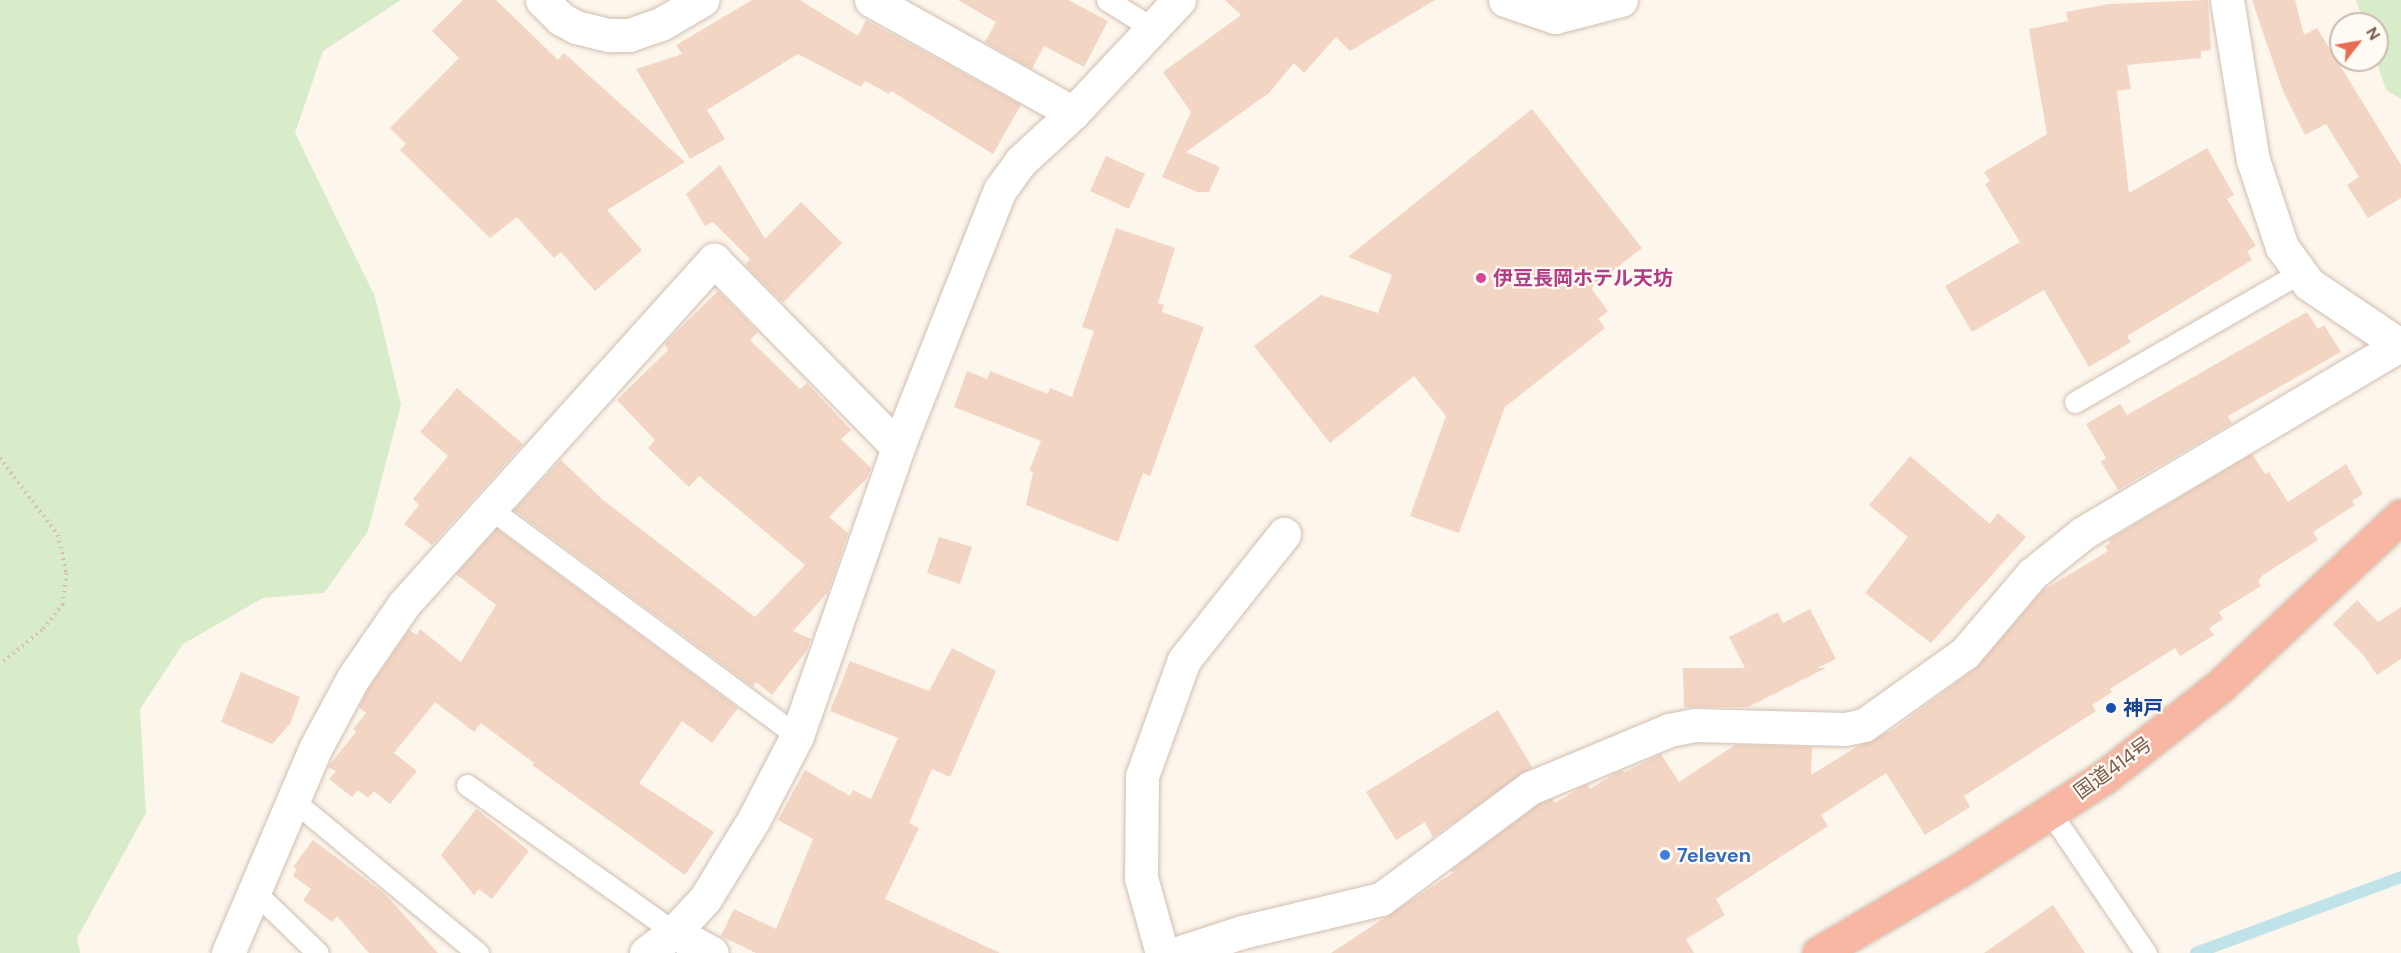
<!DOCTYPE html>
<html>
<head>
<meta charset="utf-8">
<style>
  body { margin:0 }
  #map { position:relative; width:2401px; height:953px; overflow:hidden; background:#fdf6ec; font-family:"DM Sans","Noto Sans JP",sans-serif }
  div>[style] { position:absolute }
  .green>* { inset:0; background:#d8ecc9 }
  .stream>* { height:12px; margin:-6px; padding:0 6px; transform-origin:6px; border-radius:6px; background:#bfe3e8 }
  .building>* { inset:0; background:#f3d5c3 }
  .path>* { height:4px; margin-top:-2px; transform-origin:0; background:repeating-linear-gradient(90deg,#d9b8a5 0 1.5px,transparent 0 6px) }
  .roads { filter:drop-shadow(0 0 2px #d1beb0) drop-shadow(0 0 2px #d1beb0) }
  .lane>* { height:21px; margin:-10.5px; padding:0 10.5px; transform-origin:10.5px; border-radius:10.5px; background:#fff }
  .street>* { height:33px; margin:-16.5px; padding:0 16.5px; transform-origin:16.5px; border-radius:16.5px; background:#fff }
  .secondary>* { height:33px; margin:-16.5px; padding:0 16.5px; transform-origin:16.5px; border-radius:16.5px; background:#fff }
  .highway>* { height:33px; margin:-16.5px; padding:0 16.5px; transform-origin:16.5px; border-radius:16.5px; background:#f7b7a3 }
  .dots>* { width:16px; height:16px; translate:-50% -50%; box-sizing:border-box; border:3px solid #fffaf3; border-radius:50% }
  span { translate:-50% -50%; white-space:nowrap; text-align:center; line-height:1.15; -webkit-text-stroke:4.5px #fffaf3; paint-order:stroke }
  .hotel-label { font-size:20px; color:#b23c85; font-weight:700 }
  .left { translate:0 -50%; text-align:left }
  .transit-label { font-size:20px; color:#164399; font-weight:700 }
  .street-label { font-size:20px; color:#7a5c4d }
  .shop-label { font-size:20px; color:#366cbe; font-weight:700 }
  .north { position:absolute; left:2329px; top:12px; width:60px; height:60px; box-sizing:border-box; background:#fffaf3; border:2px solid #cabbb1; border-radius:50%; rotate:59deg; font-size:16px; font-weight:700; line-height:24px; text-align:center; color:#7a5c4d }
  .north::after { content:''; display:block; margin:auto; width:21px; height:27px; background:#e76f51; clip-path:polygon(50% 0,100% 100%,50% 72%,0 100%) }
</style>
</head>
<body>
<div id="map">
  <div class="green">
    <i style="clip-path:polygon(0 0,401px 0,323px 51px,295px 133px,375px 297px,401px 405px,368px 531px,324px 593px,263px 598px,183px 644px,140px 709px,146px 813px,77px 938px,80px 953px,0 953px)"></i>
    <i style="clip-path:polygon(2356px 0,2401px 0,2401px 99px,2386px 90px,2376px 60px,2377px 24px,2364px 24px)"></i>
  </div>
  <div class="stream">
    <i style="left:2196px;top:953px;width:219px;rotate:-20.3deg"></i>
  </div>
  <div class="building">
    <i style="clip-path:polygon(463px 0,496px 0,558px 60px,564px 53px,685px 162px,607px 210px,642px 250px,595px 291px,561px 252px,554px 258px,517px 217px,490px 238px,400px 150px,406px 144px,390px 128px,459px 58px,432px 31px)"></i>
    <i style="clip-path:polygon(752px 0,800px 0,858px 36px,866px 20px,1021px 105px,993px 154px,891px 91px,889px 94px,865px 81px,861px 87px,798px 54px,707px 110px,725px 139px,690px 159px,636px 69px,682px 54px,676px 45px)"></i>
    <i style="clip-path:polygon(958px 0,1068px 0,1108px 21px,1084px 67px,1044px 46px,1032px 69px,985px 42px,996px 22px)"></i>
    <i style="clip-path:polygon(1225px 0,1435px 0,1350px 51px,1336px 37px,1304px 73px,1294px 63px,1269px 93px,1186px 152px,1220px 167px,1209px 192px,1197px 192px,1162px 177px,1191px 112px,1163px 72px,1241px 15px)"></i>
    <i style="clip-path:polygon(2208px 0,2211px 50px,2201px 51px,2201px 58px,2127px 65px,2131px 89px,2117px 91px,2129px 193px,2207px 148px,2234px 195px,2227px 199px,2256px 246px,2247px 251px,2252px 260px,2127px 336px,2131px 342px,2089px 367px,2044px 290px,1972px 332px,1945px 286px,2020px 242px,1985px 184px,1990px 181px,1984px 172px,2047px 134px,2029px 29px,2068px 21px,2066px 12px,2109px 4px)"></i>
    <i style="clip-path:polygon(2252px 0,2295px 0,2304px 35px,2317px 28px,2401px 165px,2401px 198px,2368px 218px,2347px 185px,2359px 177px,2326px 124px,2305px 135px,2283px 91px)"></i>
    <i style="clip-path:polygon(1532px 109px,1642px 248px,1591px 288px,1608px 311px,1598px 319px,1605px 328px,1505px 407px,1459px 533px,1410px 516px,1446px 416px,1414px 376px,1330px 443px,1254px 346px,1321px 295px,1378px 313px,1392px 275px,1348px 257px)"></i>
    <i style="clip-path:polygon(1106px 156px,1145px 174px,1129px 209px,1090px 191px)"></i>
    <i style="clip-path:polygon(720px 165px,765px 239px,801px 202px,842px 243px,783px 303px,745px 265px,750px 259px,713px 222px,705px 226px,686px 194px)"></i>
    <i style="clip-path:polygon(1116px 228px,1175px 248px,1158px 303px,1164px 305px,1162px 312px,1204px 327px,1150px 476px,1143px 473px,1118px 542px,1026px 505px,1033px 472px,1029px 471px,1041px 441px,954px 407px,967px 371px,987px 379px,990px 371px,1048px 394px,1050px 388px,1072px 397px,1094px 331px,1082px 327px)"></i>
    <i style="clip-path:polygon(718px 291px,758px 332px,750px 340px,800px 389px,807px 383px,851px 430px,841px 439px,871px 468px,867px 478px,829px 517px,848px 533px,828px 592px,793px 631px,811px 639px,807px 650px,772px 695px,756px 682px,753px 687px,514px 510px,561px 460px,603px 500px,755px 617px,805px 565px,699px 476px,689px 487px,648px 448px,655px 440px,617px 400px,668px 350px,665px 343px)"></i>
    <i style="clip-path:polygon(2307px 312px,2318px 329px,2324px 325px,2341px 352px,2228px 416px,2232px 423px,2118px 490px,2101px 462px,2106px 458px,2086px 424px,2120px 404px,2127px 415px)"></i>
    <i style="clip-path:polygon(457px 388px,523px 444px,432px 545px,404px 524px,419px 505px,413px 499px,448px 456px,420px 432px)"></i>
    <i style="clip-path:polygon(2252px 454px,2265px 474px,2269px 472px,2288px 502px,2346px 464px,2363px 494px,2352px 501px,2355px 505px,2313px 532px,2318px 540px,2263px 575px,2258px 581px,2261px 586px,2219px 612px,2223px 619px,2209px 628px,2214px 635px,2180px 656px,2175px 648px,2110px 689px,2112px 692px,2092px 705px,2096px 711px,1964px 796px,1970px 807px,1925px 835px,1886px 773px,1821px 815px,1828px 826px,1716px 899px,1725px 915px,1686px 939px,1694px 953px,1331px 953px,1453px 873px,1451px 870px,1539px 804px,1552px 799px,1555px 803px,1587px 784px,1590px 789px,1621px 770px,1625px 772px,1661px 754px,1679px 782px,1735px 745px,1812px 747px,1811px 775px,1858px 746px,1891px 731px,1976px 668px,2042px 591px,2108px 551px,2105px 546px,2110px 543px,2109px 540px)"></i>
    <i style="clip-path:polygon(1910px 456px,1990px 524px,1998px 513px,2026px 537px,1931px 643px,1865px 593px,1908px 537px,1869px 505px)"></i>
    <i style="clip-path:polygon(497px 529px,738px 708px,712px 743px,682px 721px,639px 783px,714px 832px,685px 875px,532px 765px,534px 763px,481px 723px,474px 732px,435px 702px,394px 753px,417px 771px,390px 804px,374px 791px,368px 798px,358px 790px,352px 797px,329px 779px,336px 771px,328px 767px,356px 732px,353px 729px,366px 713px,359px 707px,369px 688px,409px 630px,417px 635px,420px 629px,461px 662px,496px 605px,456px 574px)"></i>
    <i style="clip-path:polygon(939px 537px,972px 547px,960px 584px,927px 573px)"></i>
    <i style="clip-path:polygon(2357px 600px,2378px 622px,2401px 607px,2401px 659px,2377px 675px,2364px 656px,2333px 624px)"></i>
    <i style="clip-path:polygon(1810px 609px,1836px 659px,1817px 668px,1826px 668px,1748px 707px,1684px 707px,1683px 668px,1745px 668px,1729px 637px,1778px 612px,1783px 623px)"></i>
    <i style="clip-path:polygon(952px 648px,996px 671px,950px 777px,932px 769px,909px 823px,919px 828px,885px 899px,1000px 953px,756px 953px,721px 936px,734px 909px,776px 929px,813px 839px,778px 820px,805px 770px,850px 796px,853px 790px,871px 799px,898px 738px,830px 711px,850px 661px,929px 691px)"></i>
    <i style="clip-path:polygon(241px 672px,300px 697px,290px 724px,272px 744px,221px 722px)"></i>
    <i style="clip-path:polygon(1498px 710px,1532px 767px,1433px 837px,1425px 822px,1396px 840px,1366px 792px)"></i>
    <i style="clip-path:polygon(476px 809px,529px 851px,492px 899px,479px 889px,474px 895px,441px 855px)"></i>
    <i style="clip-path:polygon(313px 840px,385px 894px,438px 953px,369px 953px,337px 916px,332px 922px,303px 900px,311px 889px,293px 876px,297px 869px,293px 867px)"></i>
    <i style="clip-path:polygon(2053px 905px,2085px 953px,1984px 953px)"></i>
  </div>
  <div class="path">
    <i style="left:0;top:458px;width:96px;rotate:53deg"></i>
    <i style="left:58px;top:535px;width:39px;rotate:78deg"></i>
    <i style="left:66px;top:573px;width:31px;rotate:96deg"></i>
    <i style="left:63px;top:604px;width:33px;rotate:129deg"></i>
    <i style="left:42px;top:630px;width:54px;rotate:141deg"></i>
  </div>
  <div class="roads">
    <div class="lane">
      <i style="left:1107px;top:0;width:53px;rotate:31.9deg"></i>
      <i style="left:2075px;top:402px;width:258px;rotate:-29.9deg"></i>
      <i style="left:488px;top:507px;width:385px;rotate:36.5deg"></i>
      <i style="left:467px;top:785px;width:254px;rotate:35.4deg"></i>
      <i style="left:294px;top:801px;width:239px;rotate:39.6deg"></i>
      <i style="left:2050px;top:812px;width:171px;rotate:55.8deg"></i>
      <i style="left:256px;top:893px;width:86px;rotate:44.1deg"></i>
    </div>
    <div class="street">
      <i style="left:542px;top:0;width:27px;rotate:45deg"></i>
      <i style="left:561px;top:19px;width:17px;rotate:28deg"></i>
      <i style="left:576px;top:27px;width:34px;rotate:14deg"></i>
      <i style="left:609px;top:35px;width:20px"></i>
      <i style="left:629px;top:35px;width:34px;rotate:-19deg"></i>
      <i style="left:661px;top:24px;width:48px;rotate:-30.3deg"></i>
      <i style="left:871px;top:0;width:231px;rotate:29.2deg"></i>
      <i style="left:1505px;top:0;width:53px;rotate:18.8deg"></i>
      <i style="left:1555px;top:17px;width:68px;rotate:-14.4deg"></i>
      <i style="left:2227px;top:0;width:162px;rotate:80.8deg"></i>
      <i style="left:2253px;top:160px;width:92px;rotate:71.6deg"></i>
      <i style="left:2282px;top:247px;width:46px;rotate:53.9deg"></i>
      <i style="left:2309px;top:284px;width:111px;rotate:34deg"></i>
      <i style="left:674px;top:932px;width:43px;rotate:28.9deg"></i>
      <i style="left:228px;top:953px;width:224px;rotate:-66.9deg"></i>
      <i style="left:316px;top:747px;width:78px;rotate:-61.8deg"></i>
      <i style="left:353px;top:678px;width:91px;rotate:-55.3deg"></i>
      <i style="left:405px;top:603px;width:462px;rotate:-48deg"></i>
      <i style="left:714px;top:260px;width:262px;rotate:45.5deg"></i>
      <i style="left:646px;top:953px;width:35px;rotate:-37deg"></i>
      <i style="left:674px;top:932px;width:45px;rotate:-46.8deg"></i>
      <i style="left:705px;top:899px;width:94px;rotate:-58.5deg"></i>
      <i style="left:754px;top:819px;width:93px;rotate:-62.6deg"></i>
      <i style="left:797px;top:736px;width:306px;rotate:-70.7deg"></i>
      <i style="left:898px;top:447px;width:277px;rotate:-68.4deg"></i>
      <i style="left:1000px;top:190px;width:36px;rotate:-54deg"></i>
      <i style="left:1021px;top:161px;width:71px;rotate:-42.7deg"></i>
      <i style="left:1073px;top:113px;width:155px;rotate:-46.8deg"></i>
      <i style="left:1178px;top:953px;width:67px;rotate:-18.2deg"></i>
      <i style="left:1242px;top:932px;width:143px;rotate:-13.4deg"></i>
      <i style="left:1381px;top:899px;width:186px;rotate:-36.7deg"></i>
      <i style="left:1530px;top:788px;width:151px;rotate:-22.6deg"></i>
      <i style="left:1669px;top:730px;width:25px;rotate:-11deg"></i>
      <i style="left:1694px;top:725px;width:151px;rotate:1.5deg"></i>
      <i style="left:1845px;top:729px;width:19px;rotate:-12deg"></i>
      <i style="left:1864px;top:725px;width:124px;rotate:-35.5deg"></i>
      <i style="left:1965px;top:653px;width:104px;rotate:-49.7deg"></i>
      <i style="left:2032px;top:574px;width:65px;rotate:-38.8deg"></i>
      <i style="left:2083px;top:533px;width:366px;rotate:-30.7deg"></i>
    </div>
    <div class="secondary">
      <i style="left:1162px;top:953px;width:78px;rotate:-105.6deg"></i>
      <i style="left:1141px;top:878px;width:102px;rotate:-89.4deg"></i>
      <i style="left:1142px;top:776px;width:123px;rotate:-70.1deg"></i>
      <i style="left:1184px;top:660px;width:161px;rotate:-51.6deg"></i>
    </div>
    <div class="highway">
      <i style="left:1819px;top:953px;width:164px;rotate:-30.5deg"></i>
      <i style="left:1960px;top:870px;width:170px;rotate:-32.8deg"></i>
      <i style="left:2103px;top:778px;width:149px;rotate:-38.2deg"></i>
      <i style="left:2220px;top:686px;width:248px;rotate:-43.2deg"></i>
    </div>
  </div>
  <div class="dots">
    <i style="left:1481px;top:278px;background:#d1479c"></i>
    <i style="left:2111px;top:708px;background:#1a4fb4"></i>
    <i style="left:1665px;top:855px;background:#3f7fe0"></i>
  </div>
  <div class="hotel-label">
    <span class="left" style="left:1493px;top:278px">伊豆長岡ホテル天坊</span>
  </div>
  <div class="transit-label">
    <span class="left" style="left:2123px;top:708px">神戸</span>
  </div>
  <div class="street-label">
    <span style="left:2113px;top:768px;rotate:-36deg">国道414号</span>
  </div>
  <div class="shop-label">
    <span class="left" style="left:1677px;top:855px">7eleven</span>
  </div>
  <div class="north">N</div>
</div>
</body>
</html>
